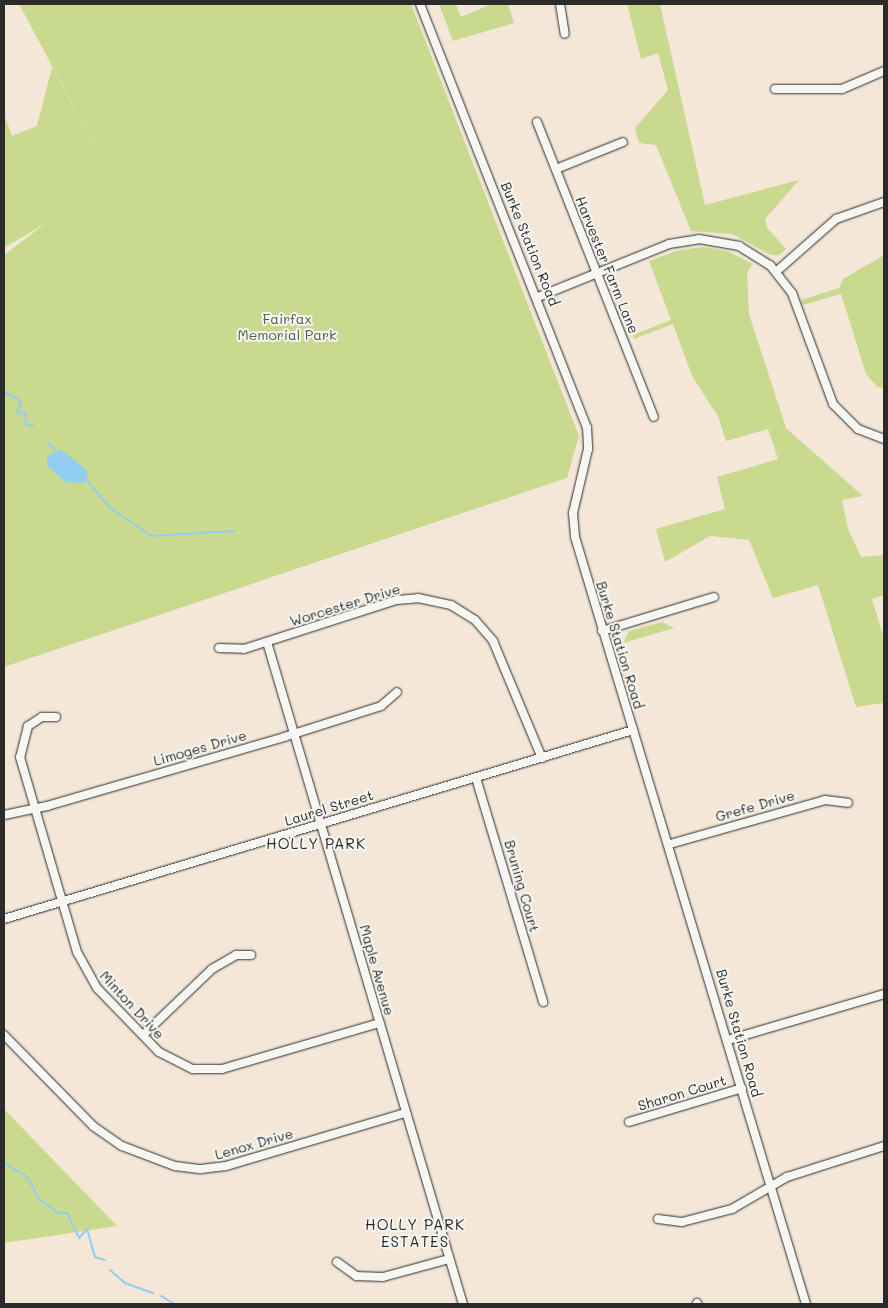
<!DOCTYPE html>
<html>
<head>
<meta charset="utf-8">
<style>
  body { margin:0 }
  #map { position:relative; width:888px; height:1308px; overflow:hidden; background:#f4e7d8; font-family:Mali,sans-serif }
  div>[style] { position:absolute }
  .green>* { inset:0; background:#c9da8e }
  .water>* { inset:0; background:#91cef1 }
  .stream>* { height:2px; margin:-1px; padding:0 1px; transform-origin:1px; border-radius:1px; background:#91cef1 }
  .roads { filter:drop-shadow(0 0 1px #2b2b2b) drop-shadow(0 0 1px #2b2b2b) }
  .minor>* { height:8px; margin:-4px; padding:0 4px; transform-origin:4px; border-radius:4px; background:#f6f6f2 }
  span { translate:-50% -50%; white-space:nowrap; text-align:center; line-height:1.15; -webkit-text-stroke:4px #f6f6f2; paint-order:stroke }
  .street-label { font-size:14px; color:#2b2b2b }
  .park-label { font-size:14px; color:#525744 }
  .neighbourhood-label { font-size:15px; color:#2b2b2b; letter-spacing:1px }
  .frame { position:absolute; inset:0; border:5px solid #2b2b2b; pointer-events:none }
</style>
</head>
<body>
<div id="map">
  <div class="green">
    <i style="clip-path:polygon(19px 4px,411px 4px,579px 436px,567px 478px,4px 667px,4px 255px,46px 223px,4px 248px,4px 114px,12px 136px,37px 126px,52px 67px,110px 175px)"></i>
    <i style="clip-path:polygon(439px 4px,456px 4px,461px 17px,492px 4px,508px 4px,514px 23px,453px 41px)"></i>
    <i style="clip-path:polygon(627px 4px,660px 4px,705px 205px,799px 180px,765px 219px,767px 228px,786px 249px,779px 255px,771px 255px,732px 234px,691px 231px,656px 145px,639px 143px,635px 128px,668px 90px,658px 53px,641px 59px)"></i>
    <i style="clip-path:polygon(702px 247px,727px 251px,753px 264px,747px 272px,749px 314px,786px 428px,863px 496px,842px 500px,848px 529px,861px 557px,884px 555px,884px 595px,872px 599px,884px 639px,884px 703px,856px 707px,818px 585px,773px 598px,749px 540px,710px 536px,665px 562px,656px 529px,725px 509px,717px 477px,778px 459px,768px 429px,726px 441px,718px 416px,692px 376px,673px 324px,634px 339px,633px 335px,671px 320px,649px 261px,676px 251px)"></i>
    <i style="clip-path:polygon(884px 255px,884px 388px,877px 387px,866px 374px,841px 294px,803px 305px,801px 300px,839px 288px,843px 279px)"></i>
    <i style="clip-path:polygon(662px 622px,674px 628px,623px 643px,629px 631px)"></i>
    <i style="clip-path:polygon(4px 1109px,117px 1226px,4px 1243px)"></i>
  </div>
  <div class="water">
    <i style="clip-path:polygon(60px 449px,87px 470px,88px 476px,83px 483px,66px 482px,47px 466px,47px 457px)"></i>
  </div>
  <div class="stream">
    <i style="left:4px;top:392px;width:17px;rotate:28deg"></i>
    <i style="left:19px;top:400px;width:6px;rotate:72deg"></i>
    <i style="left:21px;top:406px;width:8px;rotate:130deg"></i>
    <i style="left:16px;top:412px;width:9px;rotate:6deg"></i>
    <i style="left:25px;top:413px;width:11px;rotate:85deg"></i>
    <i style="left:26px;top:424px;width:8px;rotate:14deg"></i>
    <i style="left:48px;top:442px;width:11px;rotate:49deg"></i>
    <i style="left:87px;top:480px;width:35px;rotate:51deg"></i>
    <i style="left:109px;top:507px;width:51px;rotate:34.6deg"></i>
    <i style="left:151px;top:536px;width:84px;rotate:-3.4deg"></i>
    <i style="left:4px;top:1163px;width:27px;rotate:31deg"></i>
    <i style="left:27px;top:1177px;width:25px;rotate:61deg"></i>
    <i style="left:39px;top:1199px;width:24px;rotate:36deg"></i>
    <i style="left:58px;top:1213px;width:9px"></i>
    <i style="left:67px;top:1213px;width:28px;rotate:64deg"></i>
    <i style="left:79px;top:1238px;width:12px;rotate:-48deg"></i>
    <i style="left:87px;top:1229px;width:29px;rotate:74deg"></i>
    <i style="left:95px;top:1257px;width:10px;rotate:17deg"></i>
    <i style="left:110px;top:1270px;width:20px;rotate:41deg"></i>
    <i style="left:125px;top:1283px;width:30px;rotate:20deg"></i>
    <i style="left:161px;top:1296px;width:16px;rotate:30deg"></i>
  </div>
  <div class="roads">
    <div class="minor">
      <i style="left:420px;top:4px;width:455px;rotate:68.5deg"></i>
      <i style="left:587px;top:427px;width:22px;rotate:87deg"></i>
      <i style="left:588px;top:449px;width:66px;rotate:103.2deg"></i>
      <i style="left:573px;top:513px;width:24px;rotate:85deg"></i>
      <i style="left:575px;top:537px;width:801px;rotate:73.24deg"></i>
      <i style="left:560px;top:4px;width:30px;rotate:81deg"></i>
      <i style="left:775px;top:89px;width:67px"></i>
      <i style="left:842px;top:89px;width:46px;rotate:-23.2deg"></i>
      <i style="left:537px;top:122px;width:317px;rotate:68.4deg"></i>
      <i style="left:556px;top:169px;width:72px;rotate:-21.9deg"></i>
      <i style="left:777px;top:271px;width:79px;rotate:-41.4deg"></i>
      <i style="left:836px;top:219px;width:51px;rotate:-19.5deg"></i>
      <i style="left:538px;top:297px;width:141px;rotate:-22deg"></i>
      <i style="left:669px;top:244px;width:30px;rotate:-9deg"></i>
      <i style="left:699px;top:239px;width:41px;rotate:9.9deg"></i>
      <i style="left:739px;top:246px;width:36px;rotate:32deg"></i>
      <i style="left:770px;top:265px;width:36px;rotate:52deg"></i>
      <i style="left:792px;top:293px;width:118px;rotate:69.7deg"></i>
      <i style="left:833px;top:404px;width:35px;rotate:45deg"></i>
      <i style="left:858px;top:429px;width:28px;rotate:21deg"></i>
      <i style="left:602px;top:631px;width:117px;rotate:-16.9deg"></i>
      <i style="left:267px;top:642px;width:690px;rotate:73.51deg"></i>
      <i style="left:219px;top:648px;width:25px;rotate:2deg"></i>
      <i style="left:244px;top:649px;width:161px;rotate:-17.8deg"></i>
      <i style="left:397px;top:600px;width:21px;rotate:-5deg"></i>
      <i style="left:418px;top:598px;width:34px;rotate:12deg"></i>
      <i style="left:451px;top:605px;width:28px;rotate:32deg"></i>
      <i style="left:475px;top:620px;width:28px;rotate:49deg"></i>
      <i style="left:493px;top:641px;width:127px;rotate:67.3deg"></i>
      <i style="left:56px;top:717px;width:14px;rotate:180deg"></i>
      <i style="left:42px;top:717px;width:17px;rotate:147deg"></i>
      <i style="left:28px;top:726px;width:32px;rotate:104deg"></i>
      <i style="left:20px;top:757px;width:203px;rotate:73.7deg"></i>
      <i style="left:77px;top:952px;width:41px;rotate:60.9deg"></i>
      <i style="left:97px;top:988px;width:89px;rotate:45.9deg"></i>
      <i style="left:159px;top:1052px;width:38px;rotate:27deg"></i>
      <i style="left:193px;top:1069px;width:29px"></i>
      <i style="left:222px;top:1069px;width:164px;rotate:-16.3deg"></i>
      <i style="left:476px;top:778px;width:234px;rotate:73.3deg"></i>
      <i style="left:4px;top:815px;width:44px;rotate:-11.8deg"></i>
      <i style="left:47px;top:806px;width:247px;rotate:-16.2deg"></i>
      <i style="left:284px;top:737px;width:102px;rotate:-17.7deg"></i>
      <i style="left:381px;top:706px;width:21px;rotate:-41deg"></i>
      <i style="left:670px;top:844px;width:161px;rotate:-15.8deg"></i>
      <i style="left:825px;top:800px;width:23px;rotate:7deg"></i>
      <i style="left:4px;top:919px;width:657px;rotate:-16.72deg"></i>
      <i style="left:4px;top:1035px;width:127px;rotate:45.6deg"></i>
      <i style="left:93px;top:1126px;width:35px;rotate:35deg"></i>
      <i style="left:122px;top:1146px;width:57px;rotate:20.7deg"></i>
      <i style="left:175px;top:1166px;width:26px;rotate:7deg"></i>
      <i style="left:201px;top:1169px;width:25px;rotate:-7deg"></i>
      <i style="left:226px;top:1166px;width:187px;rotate:-16.5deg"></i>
      <i style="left:143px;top:1035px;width:95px;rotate:-43.7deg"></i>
      <i style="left:212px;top:969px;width:28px;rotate:-30deg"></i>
      <i style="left:236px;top:955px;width:15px"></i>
      <i style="left:728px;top:1040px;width:163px;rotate:-16.4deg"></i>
      <i style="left:629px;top:1122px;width:118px;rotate:-16.7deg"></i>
      <i style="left:658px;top:1219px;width:24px;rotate:7deg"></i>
      <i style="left:682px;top:1222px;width:52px;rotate:-14.6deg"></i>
      <i style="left:732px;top:1209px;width:64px;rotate:-30.2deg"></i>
      <i style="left:787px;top:1177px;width:102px;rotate:-17.7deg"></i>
      <i style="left:337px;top:1262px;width:24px;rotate:36deg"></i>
      <i style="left:356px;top:1276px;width:27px;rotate:2deg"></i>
      <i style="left:383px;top:1277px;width:68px;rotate:-15.3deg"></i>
      <i style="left:697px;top:1303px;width:1px;rotate:45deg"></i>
    </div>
  </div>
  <div class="street-label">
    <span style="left:530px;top:244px;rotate:68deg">Burke Station Road</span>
    <span style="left:607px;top:265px;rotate:68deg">Harvester Farm Lane</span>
    <span style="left:345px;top:605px;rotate:-17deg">Worcester Drive</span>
    <span style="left:620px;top:645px;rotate:73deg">Burke Station Road</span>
    <span style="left:200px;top:748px;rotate:-16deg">Limoges Drive</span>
    <span style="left:755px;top:806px;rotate:-16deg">Grefe Drive</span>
    <span style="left:329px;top:808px;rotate:-17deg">Laurel Street</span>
    <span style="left:522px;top:886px;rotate:74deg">Bruning Court</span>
    <span style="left:377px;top:970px;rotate:74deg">Maple Avenue</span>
    <span style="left:132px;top:1005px;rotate:47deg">Minton Drive</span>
    <span style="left:739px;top:1033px;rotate:74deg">Burke Station Road</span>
    <span style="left:682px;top:1093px;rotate:-17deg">Sharon Court</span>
    <span style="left:254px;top:1144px;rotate:-16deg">Lenox Drive</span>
  </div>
  <div class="park-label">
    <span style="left:287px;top:327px">Fairfax<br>Memorial Park</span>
  </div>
  <div class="neighbourhood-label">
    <span style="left:316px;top:844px">HOLLY PARK</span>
    <span style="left:415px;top:1233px">HOLLY PARK<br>ESTATES</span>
  </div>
  <div class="frame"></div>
</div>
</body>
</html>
